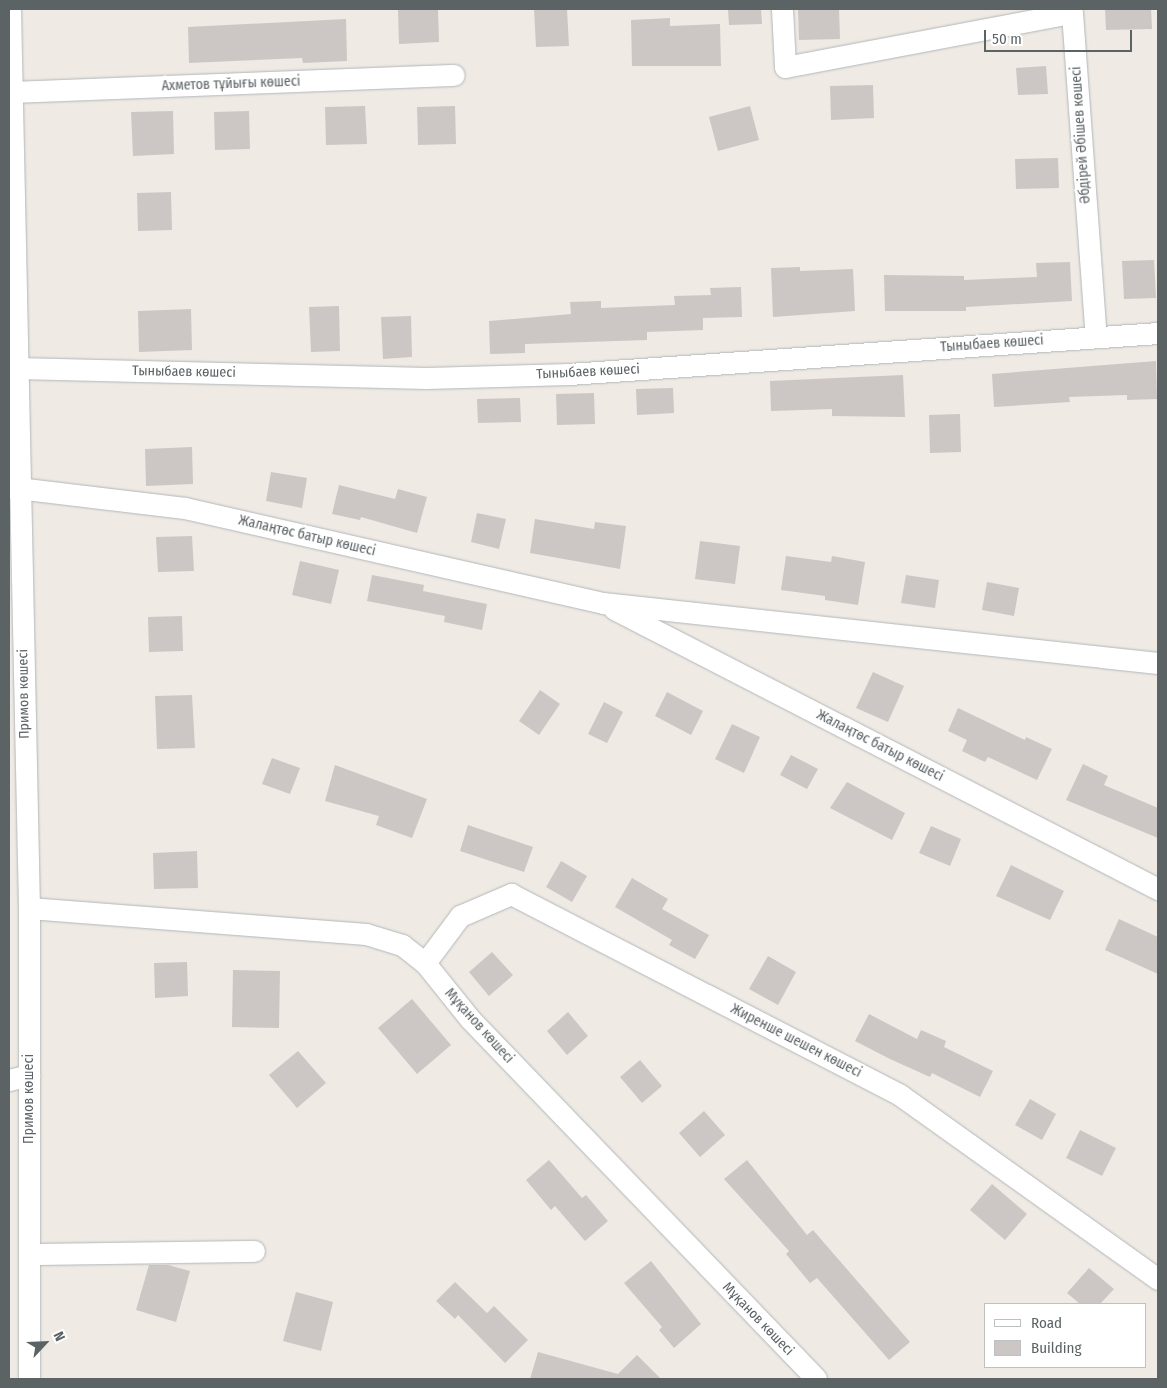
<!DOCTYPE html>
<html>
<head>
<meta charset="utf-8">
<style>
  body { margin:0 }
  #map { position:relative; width:1167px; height:1388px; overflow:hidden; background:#efeae4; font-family:"Fira Sans Condensed",sans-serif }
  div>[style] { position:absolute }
  .building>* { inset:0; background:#ccc7c4 }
  .roads { filter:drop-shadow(0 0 1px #b2b7b9) drop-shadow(0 0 1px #b2b7b9) }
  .street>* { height:21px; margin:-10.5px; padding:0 10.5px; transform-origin:10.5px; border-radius:10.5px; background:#fff }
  span { translate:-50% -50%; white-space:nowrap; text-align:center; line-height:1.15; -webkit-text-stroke:4.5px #fff; paint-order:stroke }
  .street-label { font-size:14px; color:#5c6365 }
  .frame { position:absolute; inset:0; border:10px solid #5c6365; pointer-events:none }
  .legend { position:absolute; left:984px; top:1303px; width:162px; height:65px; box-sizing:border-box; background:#fff; border:1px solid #bec1c1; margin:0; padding:6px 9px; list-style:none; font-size:15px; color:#5c6365 }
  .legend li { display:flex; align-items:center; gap:10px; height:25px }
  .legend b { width:25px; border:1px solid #bec1c1 }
  .north { position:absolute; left:20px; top:1318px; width:50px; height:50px; -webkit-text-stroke:4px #fff; paint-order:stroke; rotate:65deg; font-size:14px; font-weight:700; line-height:20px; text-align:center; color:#5c6365 }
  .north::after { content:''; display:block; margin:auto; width:18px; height:22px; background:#5c6365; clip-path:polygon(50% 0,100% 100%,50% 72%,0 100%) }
  .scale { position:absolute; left:984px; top:30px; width:148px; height:22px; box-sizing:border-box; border:2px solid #5c6365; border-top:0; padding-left:6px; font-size:15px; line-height:18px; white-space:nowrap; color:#5c6365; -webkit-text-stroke:4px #fff; paint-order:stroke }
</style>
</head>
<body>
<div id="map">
  <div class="building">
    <i style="clip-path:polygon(398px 9px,438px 9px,439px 42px,399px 44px)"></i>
    <i style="clip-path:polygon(534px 9px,567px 9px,569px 46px,536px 47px)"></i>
    <i style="clip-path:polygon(728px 9px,761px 9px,762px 24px,729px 25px)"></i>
    <i style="clip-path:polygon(798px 9px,839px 9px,840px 39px,799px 40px)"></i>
    <i style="clip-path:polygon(1105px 9px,1151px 9px,1152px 29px,1106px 30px)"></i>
    <i style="clip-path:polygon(670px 18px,670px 26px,720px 24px,721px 66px,632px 66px,631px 20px)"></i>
    <i style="clip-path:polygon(346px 19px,347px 61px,303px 63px,302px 58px,189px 63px,188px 27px)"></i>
    <i style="clip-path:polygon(1046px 66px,1048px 94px,1018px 95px,1016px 68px)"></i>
    <i style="clip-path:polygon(873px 85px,874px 118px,831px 120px,830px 86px)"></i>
    <i style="clip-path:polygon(365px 106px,367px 144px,326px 145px,325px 107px)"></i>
    <i style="clip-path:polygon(455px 106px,456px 144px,418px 145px,417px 107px)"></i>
    <i style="clip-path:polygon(750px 106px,759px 140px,718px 151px,709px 117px)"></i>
    <i style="clip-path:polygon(173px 111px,174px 154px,133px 156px,131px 112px)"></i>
    <i style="clip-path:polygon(249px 111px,250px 149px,215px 150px,214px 112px)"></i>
    <i style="clip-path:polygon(1058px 158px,1059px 188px,1016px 189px,1015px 159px)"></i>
    <i style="clip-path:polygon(171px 192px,172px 230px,138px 231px,137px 193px)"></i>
    <i style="clip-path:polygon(1154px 260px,1156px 298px,1124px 299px,1122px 261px)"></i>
    <i style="clip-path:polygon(1070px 262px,1072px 301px,966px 307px,966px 311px,885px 311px,884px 275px,964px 276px,964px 280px,1037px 277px,1036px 263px)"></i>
    <i style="clip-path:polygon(800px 267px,800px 271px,853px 269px,855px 311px,773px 317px,771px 268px)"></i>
    <i style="clip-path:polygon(741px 287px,742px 317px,703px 318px,703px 330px,647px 332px,647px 340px,525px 344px,525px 353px,490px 354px,489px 321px,571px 314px,570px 302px,601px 301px,601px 308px,675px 305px,674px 296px,711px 295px,710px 288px)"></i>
    <i style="clip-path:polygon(339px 306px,340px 351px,311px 352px,309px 307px)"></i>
    <i style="clip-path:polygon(191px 309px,192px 350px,139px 352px,138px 311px)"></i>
    <i style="clip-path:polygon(411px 316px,412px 357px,383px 359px,381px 317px)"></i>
    <i style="clip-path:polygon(1156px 361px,1157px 399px,1127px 400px,1127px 395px,1069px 397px,1070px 402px,994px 407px,992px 374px)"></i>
    <i style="clip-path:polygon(903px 375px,905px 417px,832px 416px,832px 409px,771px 411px,770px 381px)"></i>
    <i style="clip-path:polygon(673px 388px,674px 413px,637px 415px,636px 389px)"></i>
    <i style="clip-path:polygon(594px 393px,595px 424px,557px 425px,556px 394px)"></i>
    <i style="clip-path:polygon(520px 398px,521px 422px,478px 423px,477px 399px)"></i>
    <i style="clip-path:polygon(960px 414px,961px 452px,930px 453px,929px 415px)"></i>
    <i style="clip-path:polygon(192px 447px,193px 484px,146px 486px,145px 449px)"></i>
    <i style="clip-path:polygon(271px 472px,307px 478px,302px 508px,266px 501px)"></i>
    <i style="clip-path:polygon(339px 485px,395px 499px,398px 489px,427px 497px,417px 533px,361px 517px,360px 520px,332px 514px)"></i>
    <i style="clip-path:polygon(477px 513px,506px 519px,499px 549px,471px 542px)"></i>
    <i style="clip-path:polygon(535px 519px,594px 529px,595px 522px,626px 526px,620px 569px,530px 553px)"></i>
    <i style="clip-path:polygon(192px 536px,194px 571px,158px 572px,156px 537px)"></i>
    <i style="clip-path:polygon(700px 541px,740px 546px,735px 584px,695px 579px)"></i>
    <i style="clip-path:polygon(786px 556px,831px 562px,832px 556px,865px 562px,858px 605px,825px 600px,825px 596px,781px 590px)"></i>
    <i style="clip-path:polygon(300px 561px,339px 570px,331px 604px,292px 595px)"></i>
    <i style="clip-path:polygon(372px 575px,424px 585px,423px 591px,487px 604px,482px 630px,444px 622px,445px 616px,367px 601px)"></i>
    <i style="clip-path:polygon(906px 575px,939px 580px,935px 608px,901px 603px)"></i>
    <i style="clip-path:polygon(987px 582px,1019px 588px,1014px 616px,982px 610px)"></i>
    <i style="clip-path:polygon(182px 616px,183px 651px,149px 652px,148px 617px)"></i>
    <i style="clip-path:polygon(873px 672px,904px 686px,888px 722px,856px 708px)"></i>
    <i style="clip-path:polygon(540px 690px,560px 704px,539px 735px,519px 721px)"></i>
    <i style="clip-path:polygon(667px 692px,703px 711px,691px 735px,655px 716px)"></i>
    <i style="clip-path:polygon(192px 695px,195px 748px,157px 749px,155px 696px)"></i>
    <i style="clip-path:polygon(604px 702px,623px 712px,607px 743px,588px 734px)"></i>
    <i style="clip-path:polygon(958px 708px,1025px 740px,1026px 737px,1052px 749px,1037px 780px,988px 757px,985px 762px,962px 751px,967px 740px,948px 731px)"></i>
    <i style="clip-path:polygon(732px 724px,760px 737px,744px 773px,715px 759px)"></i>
    <i style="clip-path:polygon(791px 755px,818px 769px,807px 789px,780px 775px)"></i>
    <i style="clip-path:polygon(272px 758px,300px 768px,290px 794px,262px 784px)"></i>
    <i style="clip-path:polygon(1083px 764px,1108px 776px,1104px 785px,1158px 808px,1158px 838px,1066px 800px)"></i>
    <i style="clip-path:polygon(335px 765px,427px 799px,412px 838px,376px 825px,379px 816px,325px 801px)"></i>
    <i style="clip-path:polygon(847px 782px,905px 813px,892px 840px,830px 808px)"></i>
    <i style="clip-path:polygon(468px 825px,533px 847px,524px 872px,460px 851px)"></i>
    <i style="clip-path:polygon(931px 826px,961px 839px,950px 866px,919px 853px)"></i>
    <i style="clip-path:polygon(197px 851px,198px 888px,154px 889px,153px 853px)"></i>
    <i style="clip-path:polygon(561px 861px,587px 876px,572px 902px,546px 887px)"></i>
    <i style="clip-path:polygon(1011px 865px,1064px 891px,1050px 920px,996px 896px)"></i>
    <i style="clip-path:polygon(632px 878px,668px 899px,662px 909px,709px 935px,695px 959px,669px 945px,672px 940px,615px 907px)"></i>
    <i style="clip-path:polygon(1119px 919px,1158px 937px,1158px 974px,1105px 950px)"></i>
    <i style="clip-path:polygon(492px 952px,513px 975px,489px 996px,469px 972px)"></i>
    <i style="clip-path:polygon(768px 956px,796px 972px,778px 1005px,749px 989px)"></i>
    <i style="clip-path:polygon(187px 962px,188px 996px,155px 998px,154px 963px)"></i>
    <i style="clip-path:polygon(233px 970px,280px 971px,279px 1028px,232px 1027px)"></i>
    <i style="clip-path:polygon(412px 999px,451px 1045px,417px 1074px,378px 1028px)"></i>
    <i style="clip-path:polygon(568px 1012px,588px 1036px,567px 1055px,547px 1031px)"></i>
    <i style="clip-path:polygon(869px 1014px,917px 1039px,921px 1030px,946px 1041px,944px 1047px,993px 1071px,980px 1097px,932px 1073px,930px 1077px,890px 1059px,855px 1041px)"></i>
    <i style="clip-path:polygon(298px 1051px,326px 1083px,297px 1108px,269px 1075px)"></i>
    <i style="clip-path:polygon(640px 1060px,662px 1086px,642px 1103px,620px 1077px)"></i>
    <i style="clip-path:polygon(1030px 1099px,1056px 1114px,1042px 1140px,1015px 1125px)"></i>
    <i style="clip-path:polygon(704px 1111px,725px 1135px,700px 1157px,679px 1133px)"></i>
    <i style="clip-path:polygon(1080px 1130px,1116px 1148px,1102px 1176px,1066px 1158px)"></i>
    <i style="clip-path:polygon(549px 1160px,582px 1198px,586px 1195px,608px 1221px,585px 1241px,555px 1206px,551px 1210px,526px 1180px)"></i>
    <i style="clip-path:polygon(747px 1160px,807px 1235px,813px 1230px,910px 1342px,889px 1360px,817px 1278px,810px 1283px,786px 1254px,789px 1251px,724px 1179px)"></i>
    <i style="clip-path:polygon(992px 1184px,1027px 1214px,1005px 1240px,970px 1210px)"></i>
    <i style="clip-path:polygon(651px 1261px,701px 1324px,674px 1348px,659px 1330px,662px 1327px,624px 1283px)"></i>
    <i style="clip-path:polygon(149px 1265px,168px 1265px,190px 1271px,176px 1322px,136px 1310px)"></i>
    <i style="clip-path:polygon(1089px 1268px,1114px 1289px,1100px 1304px,1080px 1304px,1067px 1293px)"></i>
    <i style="clip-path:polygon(455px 1282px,487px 1313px,494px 1306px,528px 1340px,505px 1363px,458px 1315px,455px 1319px,436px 1301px)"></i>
    <i style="clip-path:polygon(296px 1292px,333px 1302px,321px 1351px,283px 1341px)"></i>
    <i style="clip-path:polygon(538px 1352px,618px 1374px,637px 1355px,661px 1379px,530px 1379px)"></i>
  </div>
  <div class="roads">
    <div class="street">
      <i style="left:10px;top:9px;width:899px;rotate:88.79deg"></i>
      <i style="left:29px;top:908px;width:471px;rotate:90deg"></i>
      <i style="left:782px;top:9px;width:58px;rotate:87deg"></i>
      <i style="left:785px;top:67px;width:292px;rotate:-10.7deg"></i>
      <i style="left:1072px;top:13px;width:325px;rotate:85.8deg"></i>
      <i style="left:9px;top:92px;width:445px;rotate:-2.2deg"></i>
      <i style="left:17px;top:368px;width:409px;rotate:1.4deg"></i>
      <i style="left:426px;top:378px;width:143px;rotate:-1.6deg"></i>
      <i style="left:569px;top:374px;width:590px;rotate:-3.98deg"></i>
      <i style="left:9px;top:487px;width:177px;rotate:6.8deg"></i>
      <i style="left:185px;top:508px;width:429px;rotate:12.8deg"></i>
      <i style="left:603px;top:603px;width:558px;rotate:6.17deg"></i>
      <i style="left:614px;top:609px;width:612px;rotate:27.24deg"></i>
      <i style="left:29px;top:908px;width:338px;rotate:4.4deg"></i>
      <i style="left:366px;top:934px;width:38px;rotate:17deg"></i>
      <i style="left:402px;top:945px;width:29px;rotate:38deg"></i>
      <i style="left:425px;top:963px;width:72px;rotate:51.2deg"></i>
      <i style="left:470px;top:1019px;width:499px;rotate:46.1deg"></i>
      <i style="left:425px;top:963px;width:59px;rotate:-53.3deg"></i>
      <i style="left:460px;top:916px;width:56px;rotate:-23.3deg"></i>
      <i style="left:511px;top:894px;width:438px;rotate:27.3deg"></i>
      <i style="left:900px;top:1095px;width:317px;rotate:35.5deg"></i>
      <i style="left:9px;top:1080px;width:21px;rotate:-14deg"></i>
      <i style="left:29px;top:1254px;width:225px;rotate:-0.8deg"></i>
    </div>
  </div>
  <div class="street-label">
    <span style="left:231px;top:84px;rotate:-2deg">Ахметов тұйығы көшесі</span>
    <span style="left:1081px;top:135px;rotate:-94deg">Әбдірей Әбішев көшесі</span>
    <span style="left:992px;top:344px;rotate:-4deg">Тыныбаев көшесі</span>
    <span style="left:184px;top:372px;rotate:1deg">Тыныбаев көшесі</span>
    <span style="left:588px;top:372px;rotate:-3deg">Тыныбаев көшесі</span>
    <span style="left:307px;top:536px;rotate:13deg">Жалаңтөс батыр көшесі</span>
    <span style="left:24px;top:694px;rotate:-91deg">Примов көшесі</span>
    <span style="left:880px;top:746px;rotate:27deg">Жалаңтөс батыр көшесі</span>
    <span style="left:479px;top:1026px;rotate:48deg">Мұқанов көшесі</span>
    <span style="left:796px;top:1041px;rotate:27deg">Жиренше шешен көшесі</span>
    <span style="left:29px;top:1099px;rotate:-90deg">Примов көшесі</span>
    <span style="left:758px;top:1319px;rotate:46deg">Мұқанов көшесі</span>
  </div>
  <div class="frame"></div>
  <ul class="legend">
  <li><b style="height:6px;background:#fff"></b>Road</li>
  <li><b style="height:14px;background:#ccc7c4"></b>Building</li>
  </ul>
  <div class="north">N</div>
  <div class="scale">50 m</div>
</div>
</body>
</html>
